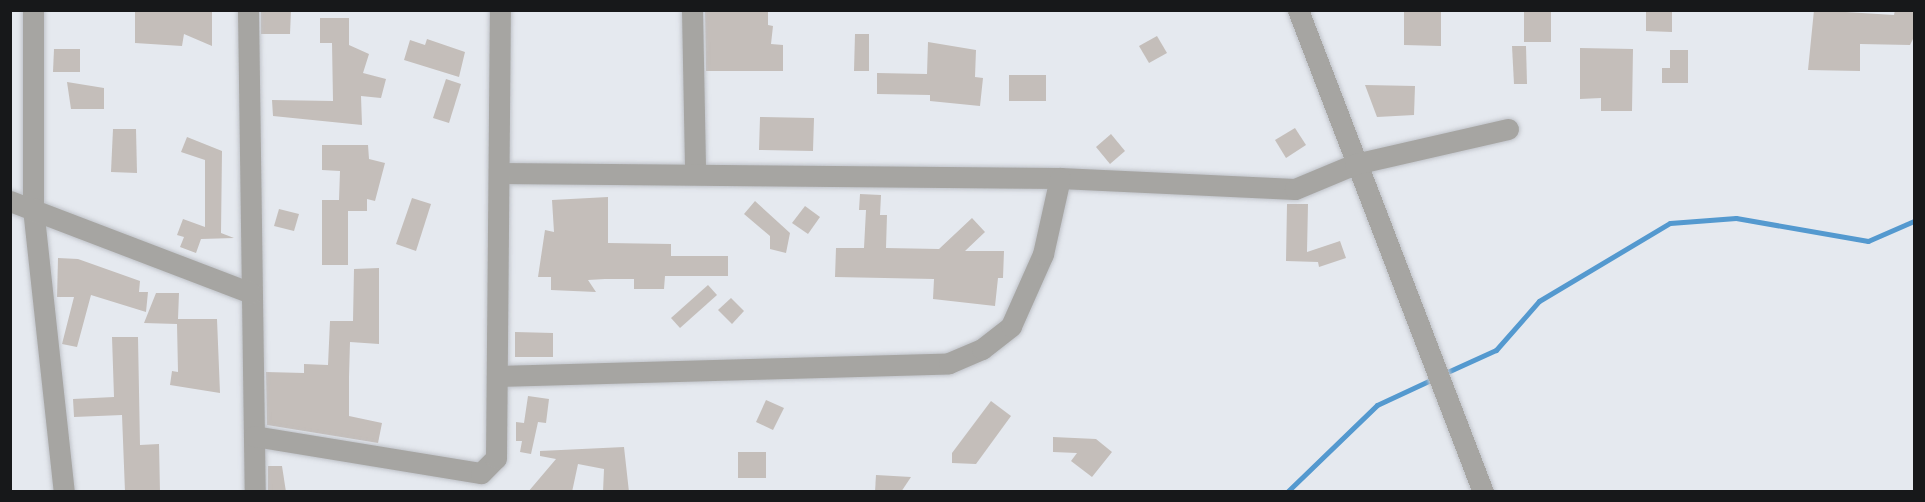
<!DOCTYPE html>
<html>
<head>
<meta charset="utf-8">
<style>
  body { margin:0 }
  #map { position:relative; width:1925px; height:502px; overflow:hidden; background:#e5e9ef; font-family:"Crimson Pro",serif }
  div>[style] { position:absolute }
  .stream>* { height:5px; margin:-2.5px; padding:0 2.5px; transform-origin:2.5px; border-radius:2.5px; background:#5499cf }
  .building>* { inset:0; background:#c4beba }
  .roads { filter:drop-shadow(0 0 2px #c0c3c9) drop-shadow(0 0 2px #c0c3c9) }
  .street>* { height:21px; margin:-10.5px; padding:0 10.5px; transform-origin:10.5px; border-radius:10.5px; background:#a6a5a2 }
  span { translate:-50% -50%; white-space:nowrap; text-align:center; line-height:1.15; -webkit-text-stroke:6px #e5e9ef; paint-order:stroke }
  .frame { position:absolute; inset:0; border:12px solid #17181a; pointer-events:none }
</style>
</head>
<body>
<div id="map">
  <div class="stream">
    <i style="left:1443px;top:374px;width:58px;rotate:-24.4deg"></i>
    <i style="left:1496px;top:350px;width:65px;rotate:-48.7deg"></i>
    <i style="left:1539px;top:301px;width:152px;rotate:-30.8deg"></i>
    <i style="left:1670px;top:223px;width:66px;rotate:-4.3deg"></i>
    <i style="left:1736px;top:218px;width:134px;rotate:9.9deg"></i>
    <i style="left:1868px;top:241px;width:50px;rotate:-23.5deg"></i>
    <i style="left:1287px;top:492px;width:125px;rotate:-44deg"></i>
    <i style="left:1377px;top:405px;width:64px;rotate:-25deg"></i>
  </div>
  <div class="building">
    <i style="clip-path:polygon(135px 10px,212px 10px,212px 46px,184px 34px,182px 46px,135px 43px)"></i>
    <i style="clip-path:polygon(261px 10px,291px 10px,290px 34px,261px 34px)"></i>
    <i style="clip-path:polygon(705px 10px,768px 10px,768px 25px,773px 26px,771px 44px,783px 45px,783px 71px,706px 71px)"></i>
    <i style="clip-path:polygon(1404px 10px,1441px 10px,1441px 46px,1404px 45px)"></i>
    <i style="clip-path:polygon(1646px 10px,1672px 10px,1672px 32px,1646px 31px)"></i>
    <i style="clip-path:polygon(1814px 10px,1894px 15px,1895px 10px,1914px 10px,1914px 37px,1910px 45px,1860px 44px,1860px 71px,1808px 70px)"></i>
    <i style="clip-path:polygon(1524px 11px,1551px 11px,1551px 42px,1524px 42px)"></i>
    <i style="clip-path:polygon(320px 18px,349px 18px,349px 45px,369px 54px,363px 73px,386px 79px,381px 98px,361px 96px,362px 125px,273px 116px,272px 100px,333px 101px,332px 43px,320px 43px)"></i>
    <i style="clip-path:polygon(855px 34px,869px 34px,869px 71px,854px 71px)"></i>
    <i style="clip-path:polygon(1157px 36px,1167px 53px,1149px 63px,1139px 46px)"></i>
    <i style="clip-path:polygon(427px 39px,465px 52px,459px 77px,404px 60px,410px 40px,425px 45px)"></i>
    <i style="clip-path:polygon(928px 42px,976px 50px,975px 77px,983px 78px,980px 106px,930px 101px,930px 95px,877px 94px,877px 73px,927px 74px)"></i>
    <i style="clip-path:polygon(1512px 46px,1526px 46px,1527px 84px,1514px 84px)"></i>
    <i style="clip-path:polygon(1580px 48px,1633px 49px,1632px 111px,1601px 111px,1601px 98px,1580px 99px)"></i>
    <i style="clip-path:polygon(54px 49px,80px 49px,80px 72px,53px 72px)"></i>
    <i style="clip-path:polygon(1670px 50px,1688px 50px,1688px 83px,1662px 83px,1662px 68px,1670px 68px)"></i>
    <i style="clip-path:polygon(1009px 75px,1046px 75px,1046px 101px,1009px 101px)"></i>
    <i style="clip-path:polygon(446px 79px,461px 84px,449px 123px,433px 118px)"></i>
    <i style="clip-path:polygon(67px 82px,104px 88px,104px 109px,71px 109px)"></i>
    <i style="clip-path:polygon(1365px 85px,1415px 86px,1414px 115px,1377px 117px)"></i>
    <i style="clip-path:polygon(760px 117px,814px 118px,813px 151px,759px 150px)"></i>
    <i style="clip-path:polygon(1295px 128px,1306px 145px,1286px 158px,1275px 140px)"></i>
    <i style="clip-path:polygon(113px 129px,136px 129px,137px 173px,111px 172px)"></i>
    <i style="clip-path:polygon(1111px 134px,1125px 151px,1110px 164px,1096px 147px)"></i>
    <i style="clip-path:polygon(187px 137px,222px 151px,221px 233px,234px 238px,201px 239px,196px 253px,180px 247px,184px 237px,177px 235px,183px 219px,205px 227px,205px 160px,181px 152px)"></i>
    <i style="clip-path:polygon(322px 145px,368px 145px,369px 159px,385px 163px,375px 201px,367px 199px,367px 211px,348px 211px,348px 265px,322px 265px,322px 200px,339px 200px,340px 171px,322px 170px)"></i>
    <i style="clip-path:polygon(860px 194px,881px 195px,880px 215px,887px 215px,886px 248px,939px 249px,972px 218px,985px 232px,965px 251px,1004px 251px,1003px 278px,998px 278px,995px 306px,933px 299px,934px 279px,835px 277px,836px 248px,864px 248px,866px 210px,859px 210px)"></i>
    <i style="clip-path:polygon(608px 197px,608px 243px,671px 244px,671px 256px,728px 256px,728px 276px,665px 276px,664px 289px,634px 289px,634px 279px,605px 279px,588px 280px,596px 292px,551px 290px,551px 277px,538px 277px,545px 230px,554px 232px,552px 200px)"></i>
    <i style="clip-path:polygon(412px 198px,431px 204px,416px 251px,396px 244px)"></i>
    <i style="clip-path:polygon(755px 201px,790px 233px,786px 253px,770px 249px,770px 236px,744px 214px)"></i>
    <i style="clip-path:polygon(1287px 204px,1308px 204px,1307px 252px,1340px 241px,1346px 258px,1319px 267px,1318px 262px,1286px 261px)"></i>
    <i style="clip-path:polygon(805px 206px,820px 217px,808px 234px,792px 223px)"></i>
    <i style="clip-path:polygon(279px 209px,299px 214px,294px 231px,274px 226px)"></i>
    <i style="clip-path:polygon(58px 258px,78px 259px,140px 281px,139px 292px,148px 292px,146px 312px,91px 295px,77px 347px,62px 344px,74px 297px,57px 297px)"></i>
    <i style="clip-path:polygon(379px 268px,379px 344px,350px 342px,349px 377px,349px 416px,382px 423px,378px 443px,267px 425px,266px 372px,304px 373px,304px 364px,328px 365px,330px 321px,353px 321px,354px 269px)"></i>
    <i style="clip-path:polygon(708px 285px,717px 295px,680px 328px,671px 318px)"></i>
    <i style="clip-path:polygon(156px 293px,179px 293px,178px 319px,217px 319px,220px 393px,170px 385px,172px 371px,178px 372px,177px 324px,144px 323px)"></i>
    <i style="clip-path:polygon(731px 298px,744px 311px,732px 324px,718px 310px)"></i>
    <i style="clip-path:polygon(515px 332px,553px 333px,553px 357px,515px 357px)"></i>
    <i style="clip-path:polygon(112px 337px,138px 337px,140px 445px,159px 444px,160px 492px,125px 492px,122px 415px,74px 417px,73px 399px,114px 397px)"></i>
    <i style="clip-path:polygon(528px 396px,549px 399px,546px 423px,538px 422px,531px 454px,520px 452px,522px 441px,516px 441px,516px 422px,524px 423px)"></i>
    <i style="clip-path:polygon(766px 400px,784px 408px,773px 430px,756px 422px)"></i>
    <i style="clip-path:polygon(991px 401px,1011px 416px,976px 464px,952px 463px,952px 453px)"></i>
    <i style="clip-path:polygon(1053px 437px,1096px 439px,1112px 452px,1092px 477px,1071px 461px,1077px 453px,1053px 452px)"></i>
    <i style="clip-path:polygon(624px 447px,629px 492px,603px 492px,604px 469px,578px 464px,572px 492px,528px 492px,556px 459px,540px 456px,540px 451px)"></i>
    <i style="clip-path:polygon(738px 452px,766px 452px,766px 478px,738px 478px)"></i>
    <i style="clip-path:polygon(268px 466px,282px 466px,286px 492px,268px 492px)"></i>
    <i style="clip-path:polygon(876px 475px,911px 477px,901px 492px,875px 492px)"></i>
  </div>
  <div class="roads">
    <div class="street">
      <i style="left:33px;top:10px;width:198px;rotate:90deg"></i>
      <i style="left:33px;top:208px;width:286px;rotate:83.8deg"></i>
      <i style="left:248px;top:10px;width:482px;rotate:89.2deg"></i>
      <i style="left:692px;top:10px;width:163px;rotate:88.9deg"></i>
      <i style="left:1298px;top:10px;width:516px;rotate:69deg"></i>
      <i style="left:499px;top:173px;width:561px;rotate:0.51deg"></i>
      <i style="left:1060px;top:178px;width:235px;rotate:2.7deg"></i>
      <i style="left:1295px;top:189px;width:65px;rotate:-22.6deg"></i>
      <i style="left:1355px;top:164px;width:157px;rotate:-12.9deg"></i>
      <i style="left:10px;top:201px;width:258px;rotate:20.9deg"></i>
      <i style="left:497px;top:376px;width:452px;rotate:-1.6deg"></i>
      <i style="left:949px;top:363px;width:36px;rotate:-23deg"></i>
      <i style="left:982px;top:349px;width:37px;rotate:-38deg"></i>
      <i style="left:1011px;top:326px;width:79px;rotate:-66deg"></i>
      <i style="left:1043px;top:254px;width:78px;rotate:-77.4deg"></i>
      <i style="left:254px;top:436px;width:230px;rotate:9.3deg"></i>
      <i style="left:481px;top:473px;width:21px;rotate:-45deg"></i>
      <i style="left:496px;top:458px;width:448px;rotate:-89.5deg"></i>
    </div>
  </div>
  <div class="frame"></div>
</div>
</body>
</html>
